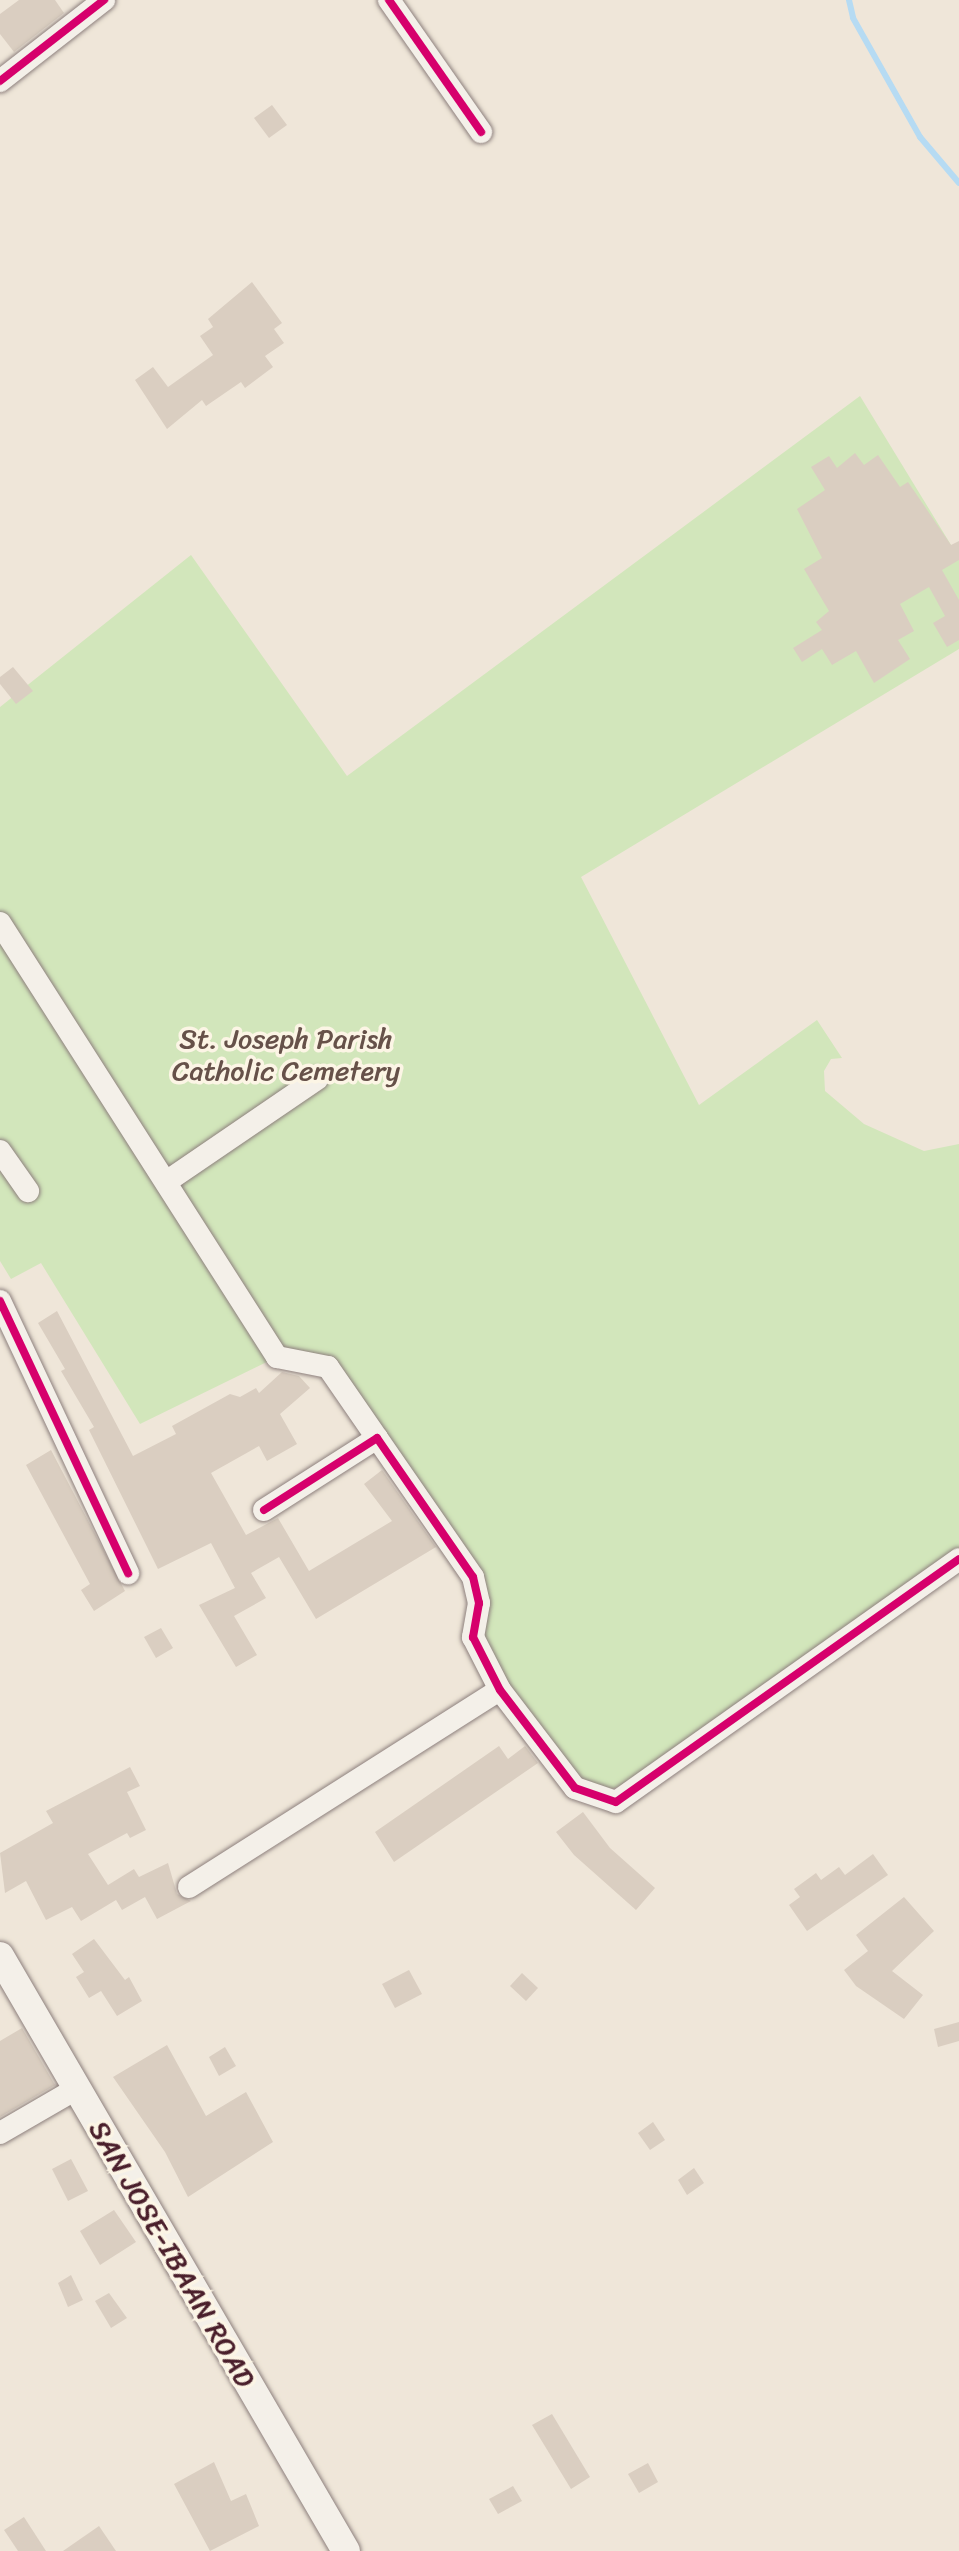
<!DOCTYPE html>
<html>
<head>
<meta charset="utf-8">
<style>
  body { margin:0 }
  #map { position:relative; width:959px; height:2551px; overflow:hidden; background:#efe6d9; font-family:Sriracha,sans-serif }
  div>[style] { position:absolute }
  .green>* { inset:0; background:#d2e6bb }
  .stream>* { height:6px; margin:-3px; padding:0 3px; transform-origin:3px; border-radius:3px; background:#b6dbf3 }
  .building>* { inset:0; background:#dacec1 }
  .roads { filter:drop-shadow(0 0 2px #8d807d) drop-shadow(0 0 2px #8d807d) }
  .minor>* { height:22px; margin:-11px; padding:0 11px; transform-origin:11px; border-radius:11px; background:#f4f0e9 }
  .major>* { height:28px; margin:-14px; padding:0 14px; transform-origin:14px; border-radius:14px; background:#f4f0e9 }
  .cycleway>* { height:8px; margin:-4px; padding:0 4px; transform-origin:4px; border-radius:4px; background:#d6006c }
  span { translate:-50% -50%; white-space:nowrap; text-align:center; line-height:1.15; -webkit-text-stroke:7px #fcf5e5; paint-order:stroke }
  .park-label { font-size:28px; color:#665149 }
  .street-label { font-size:28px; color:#4a1f2b }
</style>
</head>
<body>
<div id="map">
  <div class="green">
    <i style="clip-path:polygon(860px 396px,959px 558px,959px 649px,581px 877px,699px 1105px,817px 1020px,842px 1058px,831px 1059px,824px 1071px,825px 1091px,864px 1124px,924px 1151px,959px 1144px,959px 1552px,627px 1785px,601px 1791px,581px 1783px,507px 1688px,478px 1638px,484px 1597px,333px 1365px,277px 1357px,140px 1424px,41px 1263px,11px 1279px,0 1261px,0 707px,191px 555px,347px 776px)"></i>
  </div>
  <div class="stream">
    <i style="left:849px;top:0;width:18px;rotate:77deg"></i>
    <i style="left:853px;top:18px;width:137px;rotate:60.6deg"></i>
    <i style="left:920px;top:137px;width:60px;rotate:49.7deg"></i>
  </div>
  <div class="building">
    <i style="clip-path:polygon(19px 0,55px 0,64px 13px,14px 52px,0 34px,0 14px)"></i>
    <i style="clip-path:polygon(272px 105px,287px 125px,269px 138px,254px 118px)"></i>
    <i style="clip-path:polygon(252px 282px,282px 323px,274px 329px,284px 343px,265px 356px,273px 367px,245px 388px,241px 382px,206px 406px,202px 400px,167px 429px,135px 380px,153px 367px,168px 387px,213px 355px,200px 336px,213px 327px,208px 319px)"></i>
    <i style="clip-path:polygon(855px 453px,864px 465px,878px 455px,900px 487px,908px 482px,951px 545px,959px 541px,959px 560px,942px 570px,959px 600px,959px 640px,947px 647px,933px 623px,945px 616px,929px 587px,900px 604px,914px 631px,898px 640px,910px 659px,874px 683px,856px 651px,832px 665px,822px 649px,802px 662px,793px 648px,822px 630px,816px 622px,829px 611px,804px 569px,822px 558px,797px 509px,825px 490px,811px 467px,829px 456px,837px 468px)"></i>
    <i style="clip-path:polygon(13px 667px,33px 691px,16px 704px,0 684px,0 677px)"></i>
    <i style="clip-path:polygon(57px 1311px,133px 1456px,176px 1434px,172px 1426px,230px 1394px,240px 1397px,256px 1388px,259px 1393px,282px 1372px,299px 1376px,310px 1388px,280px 1414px,297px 1444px,267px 1461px,259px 1446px,211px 1473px,246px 1535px,278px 1518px,309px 1571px,392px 1521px,364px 1484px,382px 1470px,436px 1547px,316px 1619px,279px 1557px,251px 1573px,266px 1598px,234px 1616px,257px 1655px,236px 1667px,199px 1605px,235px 1588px,211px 1543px,158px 1569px,89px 1430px,94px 1427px,61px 1371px,65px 1369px,38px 1323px)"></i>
    <i style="clip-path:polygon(51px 1450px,125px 1591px,94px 1611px,81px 1590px,90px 1584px,26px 1465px)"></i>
    <i style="clip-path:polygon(161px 1628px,173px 1648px,156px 1658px,144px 1637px)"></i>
    <i style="clip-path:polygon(499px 1746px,508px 1759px,525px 1746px,538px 1763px,394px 1862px,375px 1832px)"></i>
    <i style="clip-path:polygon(130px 1767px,140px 1786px,127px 1792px,146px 1830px,130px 1838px,127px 1833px,88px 1854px,108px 1885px,134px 1869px,139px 1877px,168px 1863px,177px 1894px,191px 1901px,157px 1919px,145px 1897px,122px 1910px,116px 1900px,81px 1921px,72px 1907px,46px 1920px,26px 1881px,5px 1893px,0 1853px,53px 1823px,46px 1811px)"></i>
    <i style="clip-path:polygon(583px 1812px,610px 1848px,655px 1888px,636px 1910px,574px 1855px,556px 1832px)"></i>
    <i style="clip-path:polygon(873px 1854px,888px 1875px,807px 1931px,789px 1905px,800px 1897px,794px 1889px,816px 1873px,821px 1880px,839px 1867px,845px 1875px)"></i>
    <i style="clip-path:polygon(904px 1897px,934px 1931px,892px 1971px,923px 1995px,904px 2019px,856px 1986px,844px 1970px,868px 1951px,856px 1935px)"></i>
    <i style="clip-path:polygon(94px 1939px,125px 1980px,129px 1977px,142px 2001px,117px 2016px,101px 1991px,89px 1998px,76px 1977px,84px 1972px,72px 1954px)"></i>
    <i style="clip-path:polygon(409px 1970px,422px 1994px,395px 2008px,382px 1984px)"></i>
    <i style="clip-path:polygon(522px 1973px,538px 1988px,526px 2001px,510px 1986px)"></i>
    <i style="clip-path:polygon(959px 2022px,959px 2041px,938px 2047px,934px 2029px)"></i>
    <i style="clip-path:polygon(22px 2028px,55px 2085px,0 2117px,0 2041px)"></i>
    <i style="clip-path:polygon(167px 2045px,206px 2116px,246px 2092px,273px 2142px,188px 2197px,165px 2152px,113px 2077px)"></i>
    <i style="clip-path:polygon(225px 2047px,236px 2066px,219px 2076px,209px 2057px)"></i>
    <i style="clip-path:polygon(653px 2122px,665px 2140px,650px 2150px,638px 2133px)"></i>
    <i style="clip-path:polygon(71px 2159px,88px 2191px,68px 2201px,52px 2169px)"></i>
    <i style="clip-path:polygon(694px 2168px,704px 2183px,687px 2195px,678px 2180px)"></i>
    <i style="clip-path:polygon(114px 2210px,136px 2242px,100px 2265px,80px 2231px)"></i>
    <i style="clip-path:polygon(71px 2275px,83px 2300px,68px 2307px,58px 2283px)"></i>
    <i style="clip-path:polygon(109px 2293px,127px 2318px,111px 2328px,95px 2301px)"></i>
    <i style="clip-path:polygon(552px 2414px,590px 2477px,571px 2489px,532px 2425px)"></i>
    <i style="clip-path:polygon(214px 2462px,231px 2501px,246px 2494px,259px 2526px,210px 2551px,174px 2484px)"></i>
    <i style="clip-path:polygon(648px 2463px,658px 2482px,639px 2493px,628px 2474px)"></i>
    <i style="clip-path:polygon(513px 2486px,522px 2501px,498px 2514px,489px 2499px)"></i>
    <i style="clip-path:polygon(24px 2517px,46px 2551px,18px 2551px,4px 2530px)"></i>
    <i style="clip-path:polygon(99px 2526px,116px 2551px,63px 2551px)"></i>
  </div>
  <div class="roads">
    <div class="minor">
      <i style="left:389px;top:0;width:161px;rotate:55.1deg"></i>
      <i style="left:0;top:81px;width:132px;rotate:-37.9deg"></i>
      <i style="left:0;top:923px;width:515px;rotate:57.45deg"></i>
      <i style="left:277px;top:1357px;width:52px;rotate:11.1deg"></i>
      <i style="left:328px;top:1367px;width:86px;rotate:55.4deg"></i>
      <i style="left:0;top:1151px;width:49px;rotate:55deg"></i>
      <i style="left:166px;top:1182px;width:183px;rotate:-34.3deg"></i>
      <i style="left:0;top:1301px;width:301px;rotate:64.8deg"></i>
      <i style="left:264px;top:1510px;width:134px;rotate:-32.5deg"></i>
      <i style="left:377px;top:1438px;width:169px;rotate:55.4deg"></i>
      <i style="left:473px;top:1577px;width:27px;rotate:77deg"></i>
      <i style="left:479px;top:1603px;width:35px;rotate:100deg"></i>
      <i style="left:473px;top:1637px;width:59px;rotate:63deg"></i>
      <i style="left:500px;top:1690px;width:123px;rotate:52.6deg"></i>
      <i style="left:575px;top:1788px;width:43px;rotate:18.9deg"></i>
      <i style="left:616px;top:1802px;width:420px;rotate:-35.3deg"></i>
      <i style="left:189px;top:1887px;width:368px;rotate:-32.4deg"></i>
      <i style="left:0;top:2133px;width:88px;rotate:-30.1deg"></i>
    </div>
    <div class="major">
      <i style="left:0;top:1956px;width:688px;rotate:59.82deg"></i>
    </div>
  </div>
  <div class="cycleway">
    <i style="left:389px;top:0;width:161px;rotate:55.1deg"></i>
    <i style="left:0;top:81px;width:132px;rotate:-37.9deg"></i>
    <i style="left:0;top:1301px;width:301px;rotate:64.8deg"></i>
    <i style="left:264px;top:1510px;width:134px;rotate:-32.5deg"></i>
    <i style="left:377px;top:1438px;width:169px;rotate:55.4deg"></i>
    <i style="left:473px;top:1577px;width:27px;rotate:77deg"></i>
    <i style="left:479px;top:1603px;width:35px;rotate:100deg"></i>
    <i style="left:473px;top:1637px;width:59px;rotate:63deg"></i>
    <i style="left:500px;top:1690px;width:123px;rotate:52.6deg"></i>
    <i style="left:575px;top:1788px;width:43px;rotate:18.9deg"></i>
    <i style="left:616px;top:1802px;width:420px;rotate:-35.3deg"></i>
  </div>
  <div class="park-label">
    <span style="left:286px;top:1055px">St. Joseph Parish<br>Catholic Cemetery</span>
  </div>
  <div class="street-label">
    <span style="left:172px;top:2254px;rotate:60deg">SAN JOSE-IBAAN ROAD</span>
  </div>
</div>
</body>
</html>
